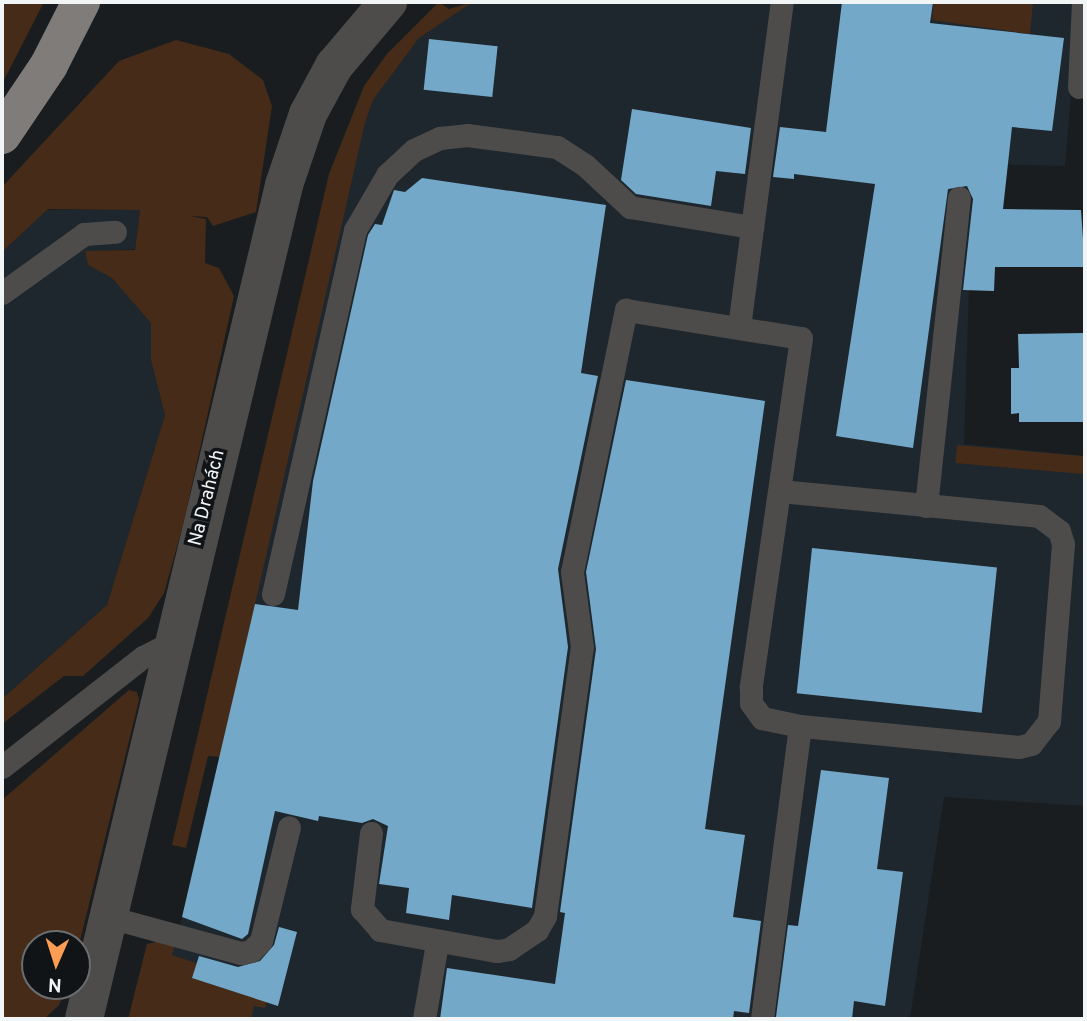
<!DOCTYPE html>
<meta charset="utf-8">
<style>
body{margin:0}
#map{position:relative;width:1087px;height:1021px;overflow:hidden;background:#191d1f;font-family:Overpass,sans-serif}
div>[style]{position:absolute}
.built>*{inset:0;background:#1e272d}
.green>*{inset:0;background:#462c18;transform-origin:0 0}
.building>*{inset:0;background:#73a8c9;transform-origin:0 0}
.lane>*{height:23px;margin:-11.5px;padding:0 11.5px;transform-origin:11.5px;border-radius:11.5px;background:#4e4c4b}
.street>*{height:38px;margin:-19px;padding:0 19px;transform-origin:19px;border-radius:19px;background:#4e4c4b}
.primary>*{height:38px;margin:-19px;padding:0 19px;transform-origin:19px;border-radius:19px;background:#807c7a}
span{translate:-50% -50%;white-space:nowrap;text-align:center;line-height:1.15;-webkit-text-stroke:7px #101416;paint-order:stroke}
.street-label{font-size:19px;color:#f2f5f6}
.frame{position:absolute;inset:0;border:4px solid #f2f5f6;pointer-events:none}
.north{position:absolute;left:21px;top:930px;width:70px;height:70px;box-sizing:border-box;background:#101416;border:2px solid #6a6e70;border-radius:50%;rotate:183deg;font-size:19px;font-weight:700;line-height:28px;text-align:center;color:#f2f5f6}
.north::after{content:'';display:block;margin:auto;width:24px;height:32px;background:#fc9d53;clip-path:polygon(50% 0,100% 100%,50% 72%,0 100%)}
</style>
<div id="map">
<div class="built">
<i style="clip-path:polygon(473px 2px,1085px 2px,1085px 94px,1071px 96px,1065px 166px,973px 164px,964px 444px,1085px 456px,1085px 806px,944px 797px,910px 1019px,154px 1019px,197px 865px,253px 600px,365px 123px,373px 100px,419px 38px)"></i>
<i style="clip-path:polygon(140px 209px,135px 249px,85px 252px,88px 265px,112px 278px,152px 323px,151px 360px,165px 415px,107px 605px,2px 699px,2px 252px,47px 210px)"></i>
</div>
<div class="green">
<i style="clip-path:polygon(2px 2px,44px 2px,2px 84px)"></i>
<i style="clip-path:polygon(439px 2px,449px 9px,473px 2px,419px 38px,373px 100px,365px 123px,220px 757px,208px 756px,186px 848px,172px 845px,329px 174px,364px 86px,387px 54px)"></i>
<i style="clip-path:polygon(934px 2px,1033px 2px,1030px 34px,932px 20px)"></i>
<i style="clip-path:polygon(176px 40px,229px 54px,263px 80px,272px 106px,256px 212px,213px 226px,207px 217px,190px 216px,206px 219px,205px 263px,219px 268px,234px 296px,183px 525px,164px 593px,148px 618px,83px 676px,64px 676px,2px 724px,2px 699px,107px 605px,165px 415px,151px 360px,151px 323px,112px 278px,88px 265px,85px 251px,135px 250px,140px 210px,48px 209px,2px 252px,2px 187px,119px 61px)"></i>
<i style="left:957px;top:445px;width:128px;height:18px;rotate:5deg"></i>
<i style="clip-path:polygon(129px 690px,137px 692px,139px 700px,77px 953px,77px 944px,35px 944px,35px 986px,68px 986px,59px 1005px,44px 1019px,2px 1019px,2px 800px)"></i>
<i style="clip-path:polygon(161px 941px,175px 944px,172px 955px,271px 988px,265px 1008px,254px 1006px,251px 1019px,128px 1019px,147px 944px)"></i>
</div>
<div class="building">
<i style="clip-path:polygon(842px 2px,933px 2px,930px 23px,1064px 38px,1052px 131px,1012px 127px,1003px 209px,1081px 210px,1085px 267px,995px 267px,994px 291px,963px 290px,973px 199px,967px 186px,948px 189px,913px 448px,836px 436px,875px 184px,794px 174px,794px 179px,773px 177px,780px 127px,826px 132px)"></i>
<i style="left:429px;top:39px;width:69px;height:51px;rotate:6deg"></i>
<i style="clip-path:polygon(632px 109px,751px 128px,745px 174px,716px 171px,711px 206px,636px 194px,621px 180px)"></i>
<i style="clip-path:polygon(422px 178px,606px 205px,581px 373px,598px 376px,558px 569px,568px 647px,532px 908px,452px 895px,449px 920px,406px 913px,409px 888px,379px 884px,388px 826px,373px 819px,362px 823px,319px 816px,318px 821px,275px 811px,248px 934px,242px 939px,182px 917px,255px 604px,298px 610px,313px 481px,368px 235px,375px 224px,382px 225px,394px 190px,405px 192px)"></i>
<i style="clip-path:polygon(1084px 333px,1085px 422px,1019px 422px,1019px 413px,1011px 414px,1011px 368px,1019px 368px,1018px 334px)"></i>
<i style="clip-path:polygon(626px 380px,765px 401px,705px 829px,745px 835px,733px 917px,761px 921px,749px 1013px,734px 1011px,733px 1019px,440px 1019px,447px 968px,555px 984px,565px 913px,560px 912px,596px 649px,586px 572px)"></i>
<i style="left:812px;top:548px;width:186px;height:146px;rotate:6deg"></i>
<i style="clip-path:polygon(821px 770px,889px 778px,877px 869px,903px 872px,885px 1006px,854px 1001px,852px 1019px,776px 1017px,788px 925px,798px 926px)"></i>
<i style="clip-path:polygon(279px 927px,297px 932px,278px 1006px,192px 978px,199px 956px,238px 967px,260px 961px,274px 945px)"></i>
</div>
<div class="lane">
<i style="left:1079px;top:87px;width:85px;rotate:-87.3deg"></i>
<i style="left:2px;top:293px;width:101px;rotate:-35.7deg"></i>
<i style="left:84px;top:234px;width:31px;rotate:-4deg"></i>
<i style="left:739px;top:327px;width:328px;rotate:-82.5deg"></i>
<i style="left:780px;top:491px;width:260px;rotate:5.5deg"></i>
<i style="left:1039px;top:516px;width:25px;rotate:37deg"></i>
<i style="left:1059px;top:531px;width:14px;rotate:73deg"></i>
<i style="left:1063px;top:544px;width:178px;rotate:94.5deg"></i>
<i style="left:1049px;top:721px;width:29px;rotate:128deg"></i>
<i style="left:1031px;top:744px;width:12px;rotate:166deg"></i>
<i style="left:1019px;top:747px;width:220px;rotate:-174.5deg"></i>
<i style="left:926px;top:506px;width:310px;rotate:-83.9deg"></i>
<i style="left:273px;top:594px;width:373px;rotate:-77.3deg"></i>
<i style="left:355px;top:230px;width:64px;rotate:-59.8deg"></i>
<i style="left:387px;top:175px;width:37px;rotate:-43deg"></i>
<i style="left:414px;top:150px;width:29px;rotate:-25deg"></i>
<i style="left:440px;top:138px;width:27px;rotate:-6deg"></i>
<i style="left:467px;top:135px;width:91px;rotate:7.6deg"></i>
<i style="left:557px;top:147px;width:33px;rotate:33deg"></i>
<i style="left:585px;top:165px;width:62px;rotate:43deg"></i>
<i style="left:630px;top:207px;width:124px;rotate:9.3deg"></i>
<i style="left:2px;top:767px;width:179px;rotate:-38deg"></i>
<i style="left:143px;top:657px;width:34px;rotate:-27deg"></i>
<i style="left:371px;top:833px;width:77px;rotate:96.8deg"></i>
<i style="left:362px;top:909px;width:28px;rotate:49deg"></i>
<i style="left:380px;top:930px;width:119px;rotate:10.2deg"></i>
<i style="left:497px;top:951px;width:12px;rotate:-9deg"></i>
<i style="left:509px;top:949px;width:34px;rotate:-34deg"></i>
<i style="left:537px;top:930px;width:16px;rotate:-60deg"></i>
<i style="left:545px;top:916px;width:272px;rotate:-82.2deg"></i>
<i style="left:582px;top:647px;width:76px;rotate:-97.6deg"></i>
<i style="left:572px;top:572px;width:268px;rotate:-78.4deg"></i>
<i style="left:626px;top:310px;width:177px;rotate:9.1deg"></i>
<i style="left:801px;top:338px;width:353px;rotate:98.2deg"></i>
<i style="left:751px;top:687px;width:16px;rotate:90deg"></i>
<i style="left:751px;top:703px;width:19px;rotate:54deg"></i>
<i style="left:762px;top:718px;width:39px;rotate:12deg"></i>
<i style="left:800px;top:726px;width:295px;rotate:97.4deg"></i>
<i style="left:109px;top:917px;width:137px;rotate:15.3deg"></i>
<i style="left:241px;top:953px;width:10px;rotate:-11deg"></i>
<i style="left:251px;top:951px;width:14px;rotate:-45deg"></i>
<i style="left:261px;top:941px;width:117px;rotate:-76.2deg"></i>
<i style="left:424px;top:1019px;width:77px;rotate:-80.3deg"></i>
</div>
<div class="street">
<i style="left:84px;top:1019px;width:858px;rotate:-76.51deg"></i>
<i style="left:284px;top:185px;width:75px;rotate:-71.3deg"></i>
<i style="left:308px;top:114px;width:55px;rotate:-61.6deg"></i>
<i style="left:334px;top:66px;width:84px;rotate:-49.8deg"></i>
</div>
<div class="primary">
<i style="left:2px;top:135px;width:84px;rotate:-56.1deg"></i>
<i style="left:49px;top:65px;width:71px;rotate:-63.1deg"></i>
</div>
<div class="street-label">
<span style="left:208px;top:498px;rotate:-76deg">Na Drahách</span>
</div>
<div class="frame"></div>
<div class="north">N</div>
</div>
